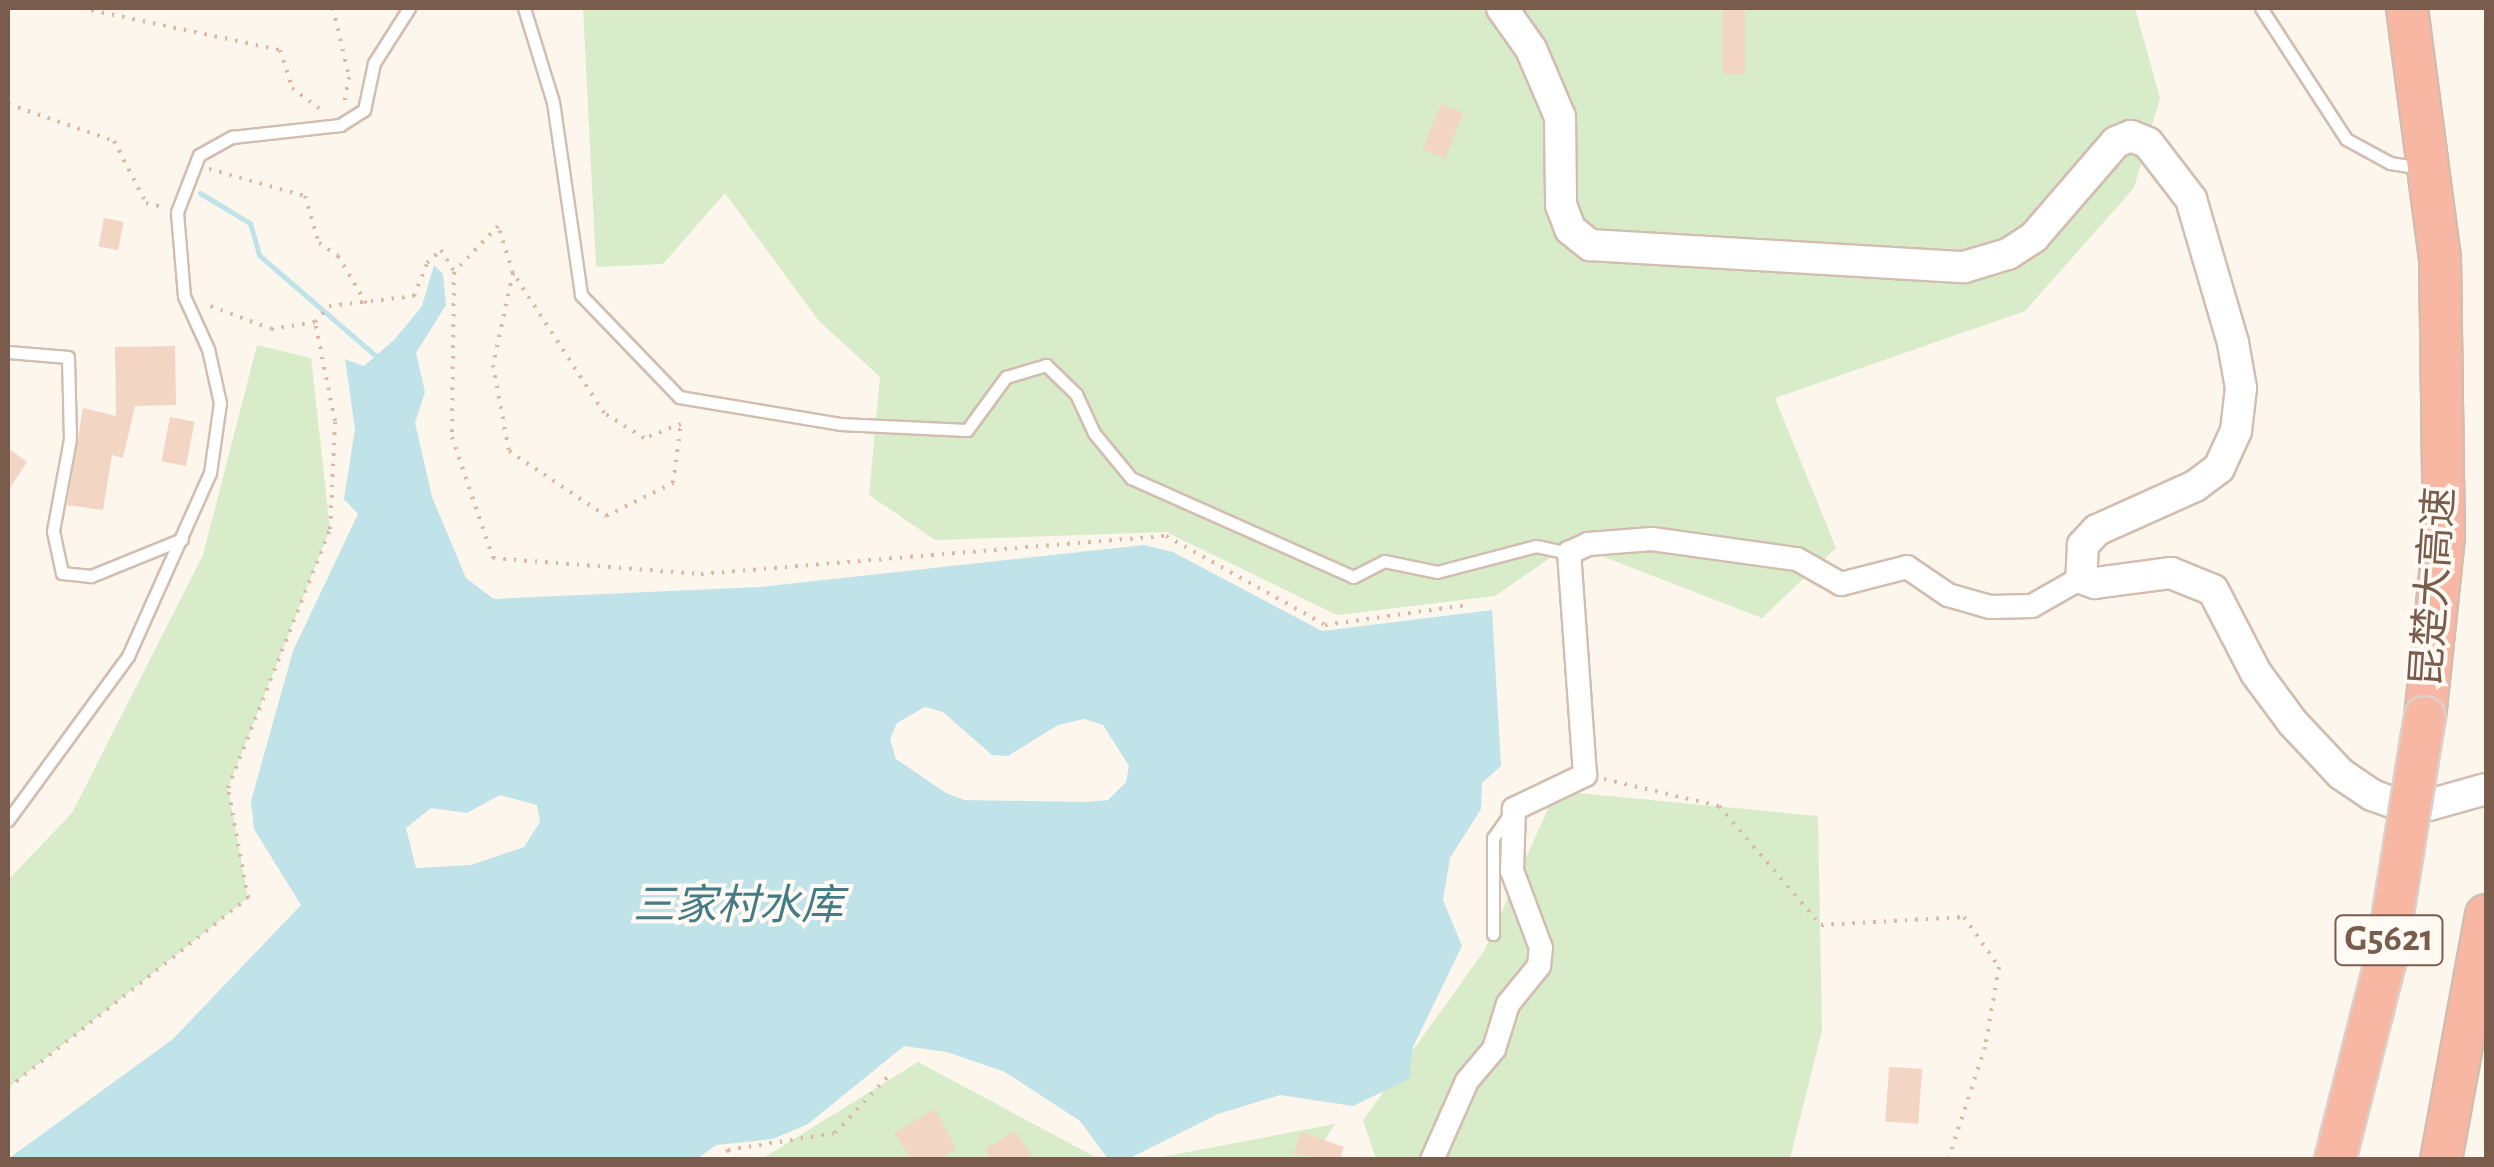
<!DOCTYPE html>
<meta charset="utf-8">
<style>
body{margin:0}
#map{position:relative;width:2494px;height:1167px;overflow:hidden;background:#fdf6ec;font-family:"Alegreya Sans","Noto Sans SC",sans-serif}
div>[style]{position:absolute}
.green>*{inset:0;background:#d8ecc9}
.water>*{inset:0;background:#bfe3e8}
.stream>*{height:5px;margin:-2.5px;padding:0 2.5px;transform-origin:2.5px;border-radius:2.5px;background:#bfe3e8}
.building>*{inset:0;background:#f3d5c3;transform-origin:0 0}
.path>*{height:4px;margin-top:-2px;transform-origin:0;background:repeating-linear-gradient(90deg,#d9b8a5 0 2.5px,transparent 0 10.5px)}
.roads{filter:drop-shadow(2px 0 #d1beb0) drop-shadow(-2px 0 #d1beb0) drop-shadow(0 2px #d1beb0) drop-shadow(0 -2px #d1beb0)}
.lane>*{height:11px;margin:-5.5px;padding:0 5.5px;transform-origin:5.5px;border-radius:5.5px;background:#fff}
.street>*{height:22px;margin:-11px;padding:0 11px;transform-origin:11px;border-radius:11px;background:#fff}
.secondary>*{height:30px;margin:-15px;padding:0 15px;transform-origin:15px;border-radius:15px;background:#fff}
.highway>*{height:40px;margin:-20px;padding:0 20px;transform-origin:20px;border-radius:20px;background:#f7b7a3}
.bridges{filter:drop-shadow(2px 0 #dad1cd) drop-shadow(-2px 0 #dad1cd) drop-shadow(0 2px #dad1cd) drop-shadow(0 -2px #dad1cd)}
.highway-bridge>*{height:40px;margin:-20px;padding:0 20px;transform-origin:20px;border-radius:20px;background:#f7b7a3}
span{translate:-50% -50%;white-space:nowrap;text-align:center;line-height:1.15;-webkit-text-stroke:8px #fffaf3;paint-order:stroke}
.shield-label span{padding:2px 8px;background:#fffaf3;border:2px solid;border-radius:8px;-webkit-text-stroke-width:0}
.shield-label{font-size:38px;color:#7a5c4d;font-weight:700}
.street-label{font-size:40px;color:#7a5c4d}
.water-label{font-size:42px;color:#437c86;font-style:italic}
.frame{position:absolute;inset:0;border:10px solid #7a5c4d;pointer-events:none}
</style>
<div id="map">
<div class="green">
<i style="clip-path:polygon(583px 8px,2135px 8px,2160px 98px,2134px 188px,2025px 311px,1775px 398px,1836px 548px,1762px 618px,1570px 544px,1495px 596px,1337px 615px,1166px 532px,935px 540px,869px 495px,880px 377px,818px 320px,725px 193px,663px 264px,596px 267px)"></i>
<i style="clip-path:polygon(257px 345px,311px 358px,330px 529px,228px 788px,248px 898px,8px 1088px,8px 880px,72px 813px,203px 555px)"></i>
<i style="clip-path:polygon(1556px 791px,1818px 816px,1822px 1031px,1790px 1159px,1376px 1159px,1363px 1120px,1484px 951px)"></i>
<i style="clip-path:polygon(918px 1062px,1099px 1159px,760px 1160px)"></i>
<i style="clip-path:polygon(1335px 1124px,1313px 1159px,1151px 1159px)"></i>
</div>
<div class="water">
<i style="clip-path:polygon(evenodd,434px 265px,443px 274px,446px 305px,416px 353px,425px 392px,415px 423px,432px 497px,466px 578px,494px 599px,760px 587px,1144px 545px,1173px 552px,1322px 631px,1492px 610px,1501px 766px,1482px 783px,1481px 809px,1450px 858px,1443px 900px,1462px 946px,1413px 1047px,1409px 1079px,1353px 1106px,1280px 1095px,1218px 1114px,1128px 1159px,1108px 1159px,1080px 1121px,1005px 1072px,947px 1052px,904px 1046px,808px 1124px,773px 1139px,716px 1145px,697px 1159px,8px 1159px,173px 1039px,301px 905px,254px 829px,251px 801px,293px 651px,358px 514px,344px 499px,355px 429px,345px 359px,364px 366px,395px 339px,422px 306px,434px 265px,925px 707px,943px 712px,992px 755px,1008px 756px,1058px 725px,1084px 719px,1103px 725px,1129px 766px,1126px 782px,1108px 800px,1087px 802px,964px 800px,946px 793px,896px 759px,890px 739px,897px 723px,925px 707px,434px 265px,500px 795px,537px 805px,540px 822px,524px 847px,471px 865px,416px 868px,406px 828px,431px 808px,467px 813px,500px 795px)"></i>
</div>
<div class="stream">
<i style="left:200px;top:193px;width:58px;rotate:31deg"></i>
<i style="left:250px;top:223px;width:33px;rotate:74deg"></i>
<i style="left:259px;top:255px;width:155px;rotate:40.8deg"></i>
</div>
<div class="building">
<i style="left:1723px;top:8px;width:22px;height:66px"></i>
<i style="left:1441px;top:104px;width:24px;height:49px;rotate:22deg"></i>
<i style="left:104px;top:218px;width:20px;height:29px;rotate:11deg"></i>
<i style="clip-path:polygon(175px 346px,176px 405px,135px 406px,123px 458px,112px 455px,103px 510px,67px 505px,83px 408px,116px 416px,115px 347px)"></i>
<i style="left:170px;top:417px;width:25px;height:45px;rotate:11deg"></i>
<i style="clip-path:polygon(8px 448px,27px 462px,8px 491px)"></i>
<i style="left:1922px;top:1069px;width:55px;height:33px;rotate:94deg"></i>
<i style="clip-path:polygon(935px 1109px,956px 1149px,938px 1160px,912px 1160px,894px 1133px)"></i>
<i style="clip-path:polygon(1015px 1131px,1034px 1160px,992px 1160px,985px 1149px)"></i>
<i style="clip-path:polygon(1301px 1132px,1344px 1147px,1340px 1160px,1294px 1154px)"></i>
</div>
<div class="path">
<i style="left:81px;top:8px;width:203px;rotate:11.9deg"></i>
<i style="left:280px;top:50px;width:40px;rotate:72deg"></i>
<i style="left:292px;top:88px;width:36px;rotate:37deg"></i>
<i style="left:333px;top:8px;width:71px;rotate:76.9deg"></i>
<i style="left:349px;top:77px;width:27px;rotate:100deg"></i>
<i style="left:8px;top:104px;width:112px;rotate:19.2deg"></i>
<i style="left:114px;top:141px;width:70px;rotate:62.7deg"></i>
<i style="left:146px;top:203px;width:17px;rotate:13deg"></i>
<i style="left:209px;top:169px;width:100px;rotate:15.7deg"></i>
<i style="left:305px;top:196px;width:49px;rotate:73.4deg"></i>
<i style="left:319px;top:243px;width:23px;rotate:34deg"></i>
<i style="left:338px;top:256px;width:55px;rotate:59.2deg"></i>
<i style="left:513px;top:273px;width:94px;rotate:102.3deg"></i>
<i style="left:493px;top:365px;width:87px;rotate:79.5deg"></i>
<i style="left:509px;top:451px;width:117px;rotate:33.8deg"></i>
<i style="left:606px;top:516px;width:75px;rotate:-26.2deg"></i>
<i style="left:673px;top:483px;width:60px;rotate:-82.3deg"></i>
<i style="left:681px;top:424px;width:40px;rotate:159deg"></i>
<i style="left:644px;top:438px;width:47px;rotate:-148deg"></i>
<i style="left:604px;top:413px;width:167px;rotate:-123deg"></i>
<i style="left:513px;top:273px;width:49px;rotate:-107.7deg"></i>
<i style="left:498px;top:226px;width:64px;rotate:133.7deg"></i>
<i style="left:454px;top:272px;width:165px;rotate:90.7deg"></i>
<i style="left:452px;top:437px;width:128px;rotate:71.3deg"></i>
<i style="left:493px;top:558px;width:209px;rotate:4.4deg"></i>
<i style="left:701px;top:574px;width:467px;rotate:-4.7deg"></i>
<i style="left:1166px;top:536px;width:182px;rotate:29.2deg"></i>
<i style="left:1325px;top:625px;width:143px;rotate:-8deg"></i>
<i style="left:315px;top:322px;width:21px;rotate:-49deg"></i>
<i style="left:329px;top:306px;width:86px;rotate:-6.7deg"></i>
<i style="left:414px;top:296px;width:35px;rotate:-68deg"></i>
<i style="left:427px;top:263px;width:19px;rotate:-43deg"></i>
<i style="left:441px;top:250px;width:25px;rotate:58deg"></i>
<i style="left:1604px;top:779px;width:118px;rotate:13.2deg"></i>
<i style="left:1719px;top:806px;width:157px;rotate:49.4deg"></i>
<i style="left:1821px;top:925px;width:143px;rotate:-3.2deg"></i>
<i style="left:1964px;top:917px;width:61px;rotate:55deg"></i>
<i style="left:1999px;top:967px;width:81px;rotate:99.9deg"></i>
<i style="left:1985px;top:1047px;width:119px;rotate:108.1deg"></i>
<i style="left:8px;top:1088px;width:306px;rotate:-38.4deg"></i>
<i style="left:248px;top:898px;width:112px;rotate:-100.3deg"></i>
<i style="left:228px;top:788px;width:278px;rotate:-68.5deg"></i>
<i style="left:330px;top:529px;width:108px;rotate:-87.3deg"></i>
<i style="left:335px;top:421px;width:101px;rotate:-101.4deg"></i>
<i style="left:315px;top:322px;width:44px;rotate:170.8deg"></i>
<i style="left:272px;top:329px;width:72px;rotate:-159.5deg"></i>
<i style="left:720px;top:1160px;width:13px;rotate:-51deg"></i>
<i style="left:728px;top:1150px;width:108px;rotate:-9deg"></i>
<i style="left:835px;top:1133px;width:83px;rotate:-46.9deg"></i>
</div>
<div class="roads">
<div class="lane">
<i style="left:524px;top:8px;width:98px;rotate:72.9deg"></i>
<i style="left:553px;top:102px;width:195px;rotate:81.7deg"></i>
<i style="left:581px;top:295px;width:141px;rotate:46.1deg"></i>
<i style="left:679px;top:397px;width:163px;rotate:9.5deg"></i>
<i style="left:840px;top:424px;width:127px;rotate:2.7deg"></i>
<i style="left:967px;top:430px;width:66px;rotate:-53.7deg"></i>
<i style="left:1006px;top:377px;width:42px;rotate:-16.7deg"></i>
<i style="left:1046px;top:365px;width:42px;rotate:44deg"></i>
<i style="left:1076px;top:394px;width:43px;rotate:65.2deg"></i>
<i style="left:1094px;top:433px;width:58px;rotate:50.6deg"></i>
<i style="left:1131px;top:478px;width:243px;rotate:24deg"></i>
<i style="left:1353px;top:577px;width:35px;rotate:-27deg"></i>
<i style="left:1384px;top:561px;width:54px;rotate:11.7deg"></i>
<i style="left:1437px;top:572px;width:102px;rotate:-14.7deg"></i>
<i style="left:1536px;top:546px;width:34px;rotate:12deg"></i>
<i style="left:2261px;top:8px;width:156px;rotate:57deg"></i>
<i style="left:2346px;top:139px;width:50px;rotate:28.6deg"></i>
<i style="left:2390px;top:163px;width:31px;rotate:9deg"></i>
<i style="left:8px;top:352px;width:60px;rotate:4.8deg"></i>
<i style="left:68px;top:357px;width:82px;rotate:88.6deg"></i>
<i style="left:70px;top:439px;width:94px;rotate:100.5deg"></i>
<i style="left:53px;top:531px;width:43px;rotate:77.9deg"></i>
<i style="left:62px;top:573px;width:29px;rotate:6deg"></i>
<i style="left:91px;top:576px;width:98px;rotate:-22.1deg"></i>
<i style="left:8px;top:820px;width:203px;rotate:-53.8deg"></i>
<i style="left:128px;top:656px;width:201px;rotate:-65.9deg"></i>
<i style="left:210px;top:473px;width:71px;rotate:-81.9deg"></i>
<i style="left:220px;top:403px;width:55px;rotate:-102.5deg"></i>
<i style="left:208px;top:349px;width:58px;rotate:-114.4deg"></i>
<i style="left:184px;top:296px;width:84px;rotate:-94.8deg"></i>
<i style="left:177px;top:212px;width:61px;rotate:-68.9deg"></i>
<i style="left:199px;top:155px;width:38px;rotate:-29deg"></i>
<i style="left:232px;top:137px;width:109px;rotate:-6.3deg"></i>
<i style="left:340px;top:125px;width:28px;rotate:-32deg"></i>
<i style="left:364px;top:110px;width:48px;rotate:-78deg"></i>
<i style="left:374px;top:63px;width:65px;rotate:-57.5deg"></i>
<i style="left:1493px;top:934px;width:96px;rotate:-90deg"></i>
<i style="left:1493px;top:838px;width:32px;rotate:-55deg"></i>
</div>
<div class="street">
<i style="left:1432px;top:1160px;width:86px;rotate:-66.1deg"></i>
<i style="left:1467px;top:1081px;width:42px;rotate:-49.8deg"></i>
<i style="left:1494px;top:1049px;width:47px;rotate:-72.7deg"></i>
<i style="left:1508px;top:1004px;width:49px;rotate:-50.8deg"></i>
<i style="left:1539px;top:966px;width:18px;rotate:-84deg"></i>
<i style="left:1541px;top:948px;width:82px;rotate:-110.6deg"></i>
<i style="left:1512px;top:871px;width:62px;rotate:-88.2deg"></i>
<i style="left:1514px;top:809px;width:79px;rotate:-25.6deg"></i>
<i style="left:1585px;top:775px;width:223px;rotate:-94.1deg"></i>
<i style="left:1569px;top:553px;width:21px;rotate:-25deg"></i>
<i style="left:1588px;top:544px;width:64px;rotate:-4.5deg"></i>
<i style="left:1652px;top:539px;width:146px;rotate:7.9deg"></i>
<i style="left:1797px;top:559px;width:51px;rotate:29.6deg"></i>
<i style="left:1841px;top:584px;width:68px;rotate:-14.4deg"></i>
<i style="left:1907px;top:567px;width:50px;rotate:34.3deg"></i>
<i style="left:1948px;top:595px;width:44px;rotate:15.9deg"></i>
<i style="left:1990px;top:607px;width:42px;rotate:-1.4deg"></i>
<i style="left:2032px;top:606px;width:56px;rotate:-29.7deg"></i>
</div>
<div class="secondary">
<i style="left:1502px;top:8px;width:50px;rotate:54.7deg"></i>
<i style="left:1531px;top:49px;width:74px;rotate:66.9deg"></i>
<i style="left:1560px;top:117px;width:88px;rotate:89.3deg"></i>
<i style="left:1561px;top:205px;width:26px;rotate:69deg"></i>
<i style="left:1570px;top:229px;width:26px;rotate:39deg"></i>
<i style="left:1590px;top:245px;width:375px;rotate:3.4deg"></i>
<i style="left:1964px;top:267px;width:46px;rotate:-16.5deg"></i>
<i style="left:2008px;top:254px;width:31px;rotate:-33deg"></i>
<i style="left:2034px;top:237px;width:125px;rotate:-49.2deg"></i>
<i style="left:2116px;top:142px;width:16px;rotate:-22deg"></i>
<i style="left:2131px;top:136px;width:18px;rotate:22deg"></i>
<i style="left:2148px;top:143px;width:71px;rotate:52.5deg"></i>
<i style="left:2191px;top:199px;width:150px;rotate:73.7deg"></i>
<i style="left:2233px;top:343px;width:46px;rotate:79.9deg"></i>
<i style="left:2241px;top:388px;width:43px;rotate:96.6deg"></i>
<i style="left:2236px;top:431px;width:41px;rotate:114.7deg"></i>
<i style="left:2219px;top:468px;width:30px;rotate:143deg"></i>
<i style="left:2195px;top:486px;width:107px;rotate:155.8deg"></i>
<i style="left:2097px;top:530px;width:21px;rotate:133deg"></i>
<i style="left:2083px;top:545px;width:33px;rotate:93deg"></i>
<i style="left:2081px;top:578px;width:15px;rotate:20deg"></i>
<i style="left:2095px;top:583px;width:77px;rotate:-7.5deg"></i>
<i style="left:2171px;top:573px;width:45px;rotate:22deg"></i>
<i style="left:2213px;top:590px;width:93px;rotate:62.6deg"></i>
<i style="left:2256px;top:673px;width:62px;rotate:53.5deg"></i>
<i style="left:2293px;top:723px;width:70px;rotate:46.7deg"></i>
<i style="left:2341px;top:774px;width:37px;rotate:34deg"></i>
<i style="left:2372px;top:795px;width:30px;rotate:20deg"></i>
<i style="left:2400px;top:805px;width:29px"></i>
<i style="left:2429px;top:805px;width:59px;rotate:-15.7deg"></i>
</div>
<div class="highway">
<i style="left:2407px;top:8px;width:251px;rotate:82.5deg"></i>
<i style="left:2440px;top:257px;width:280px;rotate:89.2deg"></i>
<i style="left:2444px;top:537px;width:181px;rotate:96deg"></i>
<i style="left:2441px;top:1160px;width:249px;rotate:-79.6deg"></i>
</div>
</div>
<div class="bridges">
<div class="highway-bridge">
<i style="left:2335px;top:1160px;width:203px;rotate:-75.8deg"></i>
<i style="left:2385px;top:963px;width:249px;rotate:-80.8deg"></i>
</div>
</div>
<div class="shield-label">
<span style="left:2389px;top:940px">G5621</span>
</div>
<div class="street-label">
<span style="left:2434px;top:587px;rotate:-86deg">昆楚大高速</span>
</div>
<div class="water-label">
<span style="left:738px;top:906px">三家村水库</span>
</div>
<div class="frame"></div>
</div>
